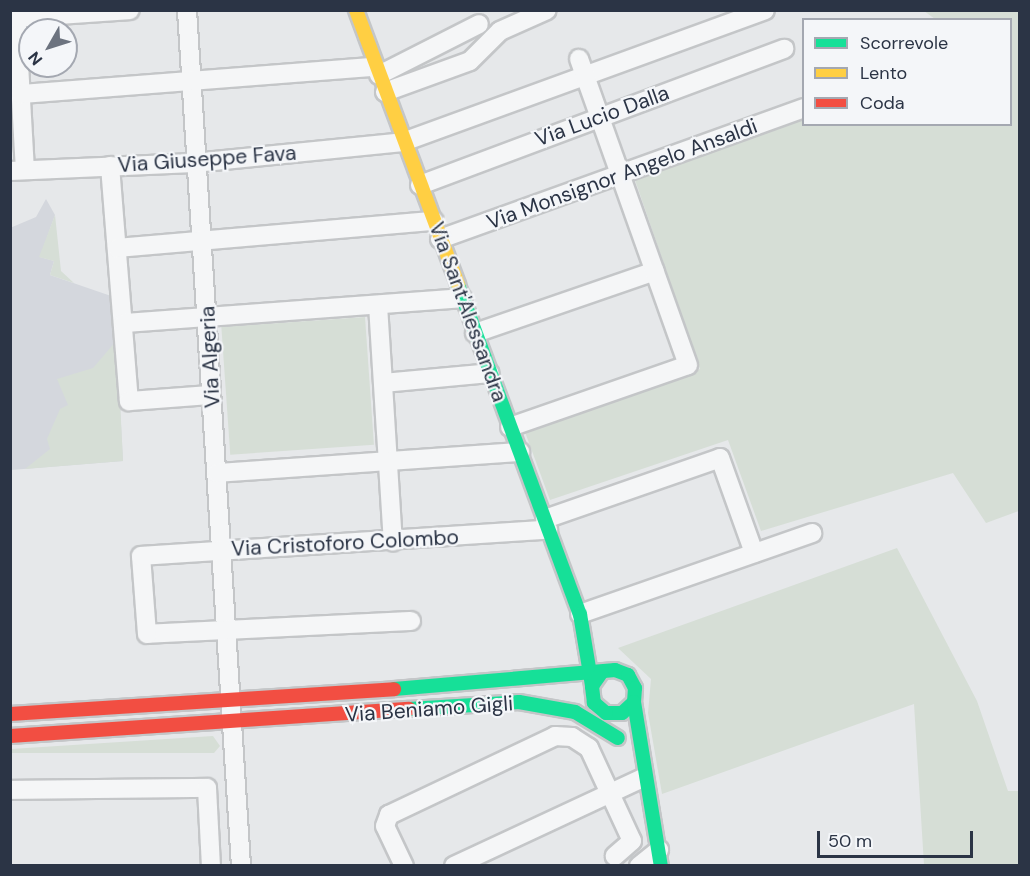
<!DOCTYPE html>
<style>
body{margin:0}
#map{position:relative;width:1030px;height:876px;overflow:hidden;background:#e6e8ea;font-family:"DM Sans",sans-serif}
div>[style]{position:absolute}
.built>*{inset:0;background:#d4d7dd}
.green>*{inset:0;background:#d6ded6;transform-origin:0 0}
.roads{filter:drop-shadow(2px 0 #c4c6c8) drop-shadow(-2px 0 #c4c6c8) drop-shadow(0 2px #c4c6c8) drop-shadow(0 -2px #c4c6c8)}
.street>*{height:18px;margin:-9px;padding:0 9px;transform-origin:9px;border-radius:9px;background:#f5f6f7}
.fast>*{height:14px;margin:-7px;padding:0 7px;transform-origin:7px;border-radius:7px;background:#16e098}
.slow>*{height:14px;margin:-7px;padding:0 7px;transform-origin:7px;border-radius:7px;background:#ffcf43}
.jam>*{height:14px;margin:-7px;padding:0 7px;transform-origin:7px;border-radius:7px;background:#f24e42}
span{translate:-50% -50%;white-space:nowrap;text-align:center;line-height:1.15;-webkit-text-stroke:4.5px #f4f6f9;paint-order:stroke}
.street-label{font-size:21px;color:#2b3445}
.frame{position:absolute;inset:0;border:12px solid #2b3445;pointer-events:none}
.legend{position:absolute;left:802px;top:18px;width:210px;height:108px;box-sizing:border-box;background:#f4f6f9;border:2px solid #a4a8b1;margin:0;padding:8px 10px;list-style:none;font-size:18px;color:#2b3445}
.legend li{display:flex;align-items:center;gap:12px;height:30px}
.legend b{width:30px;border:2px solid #a4a8b1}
.north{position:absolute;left:18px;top:18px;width:60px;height:60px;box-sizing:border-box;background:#f4f6f9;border:2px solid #a4a8b1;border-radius:50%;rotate:231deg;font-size:16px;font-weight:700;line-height:24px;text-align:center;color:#2b3445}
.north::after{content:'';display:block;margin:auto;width:21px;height:27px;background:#6c737f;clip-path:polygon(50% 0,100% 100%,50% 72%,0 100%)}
.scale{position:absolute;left:817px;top:831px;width:156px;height:27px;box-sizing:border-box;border:3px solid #2b3445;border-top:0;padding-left:8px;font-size:18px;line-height:21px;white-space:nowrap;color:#2b3445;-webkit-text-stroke:4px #f4f6f9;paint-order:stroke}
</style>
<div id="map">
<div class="built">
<i style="clip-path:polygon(46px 199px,55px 215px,40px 257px,54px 261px,50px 275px,114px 297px,123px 461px,11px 470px,10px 228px,36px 217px)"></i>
</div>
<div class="green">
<i style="clip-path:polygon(924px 11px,1019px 11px,1019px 511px,986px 523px,953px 473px,761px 531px,728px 440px,550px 500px,525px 432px,700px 369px,635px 180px,803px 118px,804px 124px,1010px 124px,1010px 20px,935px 19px)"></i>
<i style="clip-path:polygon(55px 215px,61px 271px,74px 283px,50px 275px,54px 261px,39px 257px)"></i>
<i style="left:365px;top:317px;width:128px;height:144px;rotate:86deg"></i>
<i style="clip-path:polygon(117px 340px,123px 461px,25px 469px,50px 449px,47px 439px,60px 409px,68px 405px,57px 379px,93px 368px)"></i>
<i style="clip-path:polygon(897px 548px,977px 701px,1008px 791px,1019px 791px,1019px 865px,924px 865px,914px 704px,662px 794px,648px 713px,651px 679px,618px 648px)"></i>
<i style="clip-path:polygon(213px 736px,220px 746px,214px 753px,11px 753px,11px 749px)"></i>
</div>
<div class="roads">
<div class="street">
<i style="left:16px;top:10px;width:160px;rotate:86.8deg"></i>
<i style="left:187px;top:10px;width:858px;rotate:86.39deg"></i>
<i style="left:16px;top:18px;width:114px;rotate:-4deg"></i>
<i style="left:379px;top:75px;width:112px;rotate:-27deg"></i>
<i style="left:385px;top:92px;width:90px;rotate:-20deg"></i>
<i style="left:470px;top:61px;width:42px;rotate:-45deg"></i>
<i style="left:500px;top:31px;width:51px;rotate:-24.1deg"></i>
<i style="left:21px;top:94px;width:355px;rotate:-4.4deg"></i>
<i style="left:110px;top:166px;width:236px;rotate:85.4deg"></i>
<i style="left:129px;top:401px;width:82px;rotate:-4.2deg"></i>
<i style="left:10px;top:171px;width:184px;rotate:-2.5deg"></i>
<i style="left:194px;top:163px;width:210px;rotate:-5.7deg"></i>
<i style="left:403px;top:142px;width:385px;rotate:-20deg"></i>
<i style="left:420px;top:185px;width:389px;rotate:-20.5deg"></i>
<i style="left:440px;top:239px;width:387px;rotate:-19.8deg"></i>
<i style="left:117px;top:248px;width:318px;rotate:-4.9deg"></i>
<i style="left:378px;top:305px;width:237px;rotate:86.4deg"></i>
<i style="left:124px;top:323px;width:339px;rotate:-4.2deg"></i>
<i style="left:475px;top:333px;width:190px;rotate:-19deg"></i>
<i style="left:383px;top:383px;width:107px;rotate:-5.3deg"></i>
<i style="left:510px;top:427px;width:188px;rotate:-19.2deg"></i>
<i style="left:688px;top:365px;width:325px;rotate:-109.6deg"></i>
<i style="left:217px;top:473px;width:304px;rotate:-4deg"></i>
<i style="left:545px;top:519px;width:185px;rotate:-19.2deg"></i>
<i style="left:720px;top:458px;width:101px;rotate:70.3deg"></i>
<i style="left:580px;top:614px;width:246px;rotate:-19.2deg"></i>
<i style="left:411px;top:621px;width:264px;rotate:177.2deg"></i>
<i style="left:147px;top:634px;width:78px;rotate:-94.4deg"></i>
<i style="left:141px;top:556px;width:408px;rotate:-3.7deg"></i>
<i style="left:10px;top:790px;width:197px;rotate:-0.6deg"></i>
<i style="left:207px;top:788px;width:78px;rotate:87.1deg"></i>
<i style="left:404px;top:866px;width:44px;rotate:-115.4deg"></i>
<i style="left:385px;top:826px;width:12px;rotate:-70deg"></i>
<i style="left:389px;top:815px;width:184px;rotate:-25.4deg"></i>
<i style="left:555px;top:736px;width:17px;rotate:3deg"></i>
<i style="left:572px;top:737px;width:20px;rotate:33deg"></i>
<i style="left:589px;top:748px;width:102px;rotate:65.2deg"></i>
<i style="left:632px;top:841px;width:23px;rotate:139deg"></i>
<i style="left:454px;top:866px;width:208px;rotate:-25deg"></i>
<i style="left:639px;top:866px;width:26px;rotate:-39deg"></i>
</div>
<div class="fast">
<i style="left:458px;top:285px;width:351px;rotate:69.7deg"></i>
<i style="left:580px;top:614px;width:73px;rotate:80.5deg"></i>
<i style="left:394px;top:689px;width:222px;rotate:-4.9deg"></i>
<i style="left:615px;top:670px;width:14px;rotate:21deg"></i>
<i style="left:628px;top:675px;width:15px;rotate:62deg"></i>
<i style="left:635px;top:688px;width:14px;rotate:94deg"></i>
<i style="left:634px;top:702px;width:16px;rotate:137deg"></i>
<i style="left:622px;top:713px;width:16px;rotate:180deg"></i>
<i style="left:606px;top:713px;width:16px;rotate:-140deg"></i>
<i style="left:594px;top:703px;width:17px;rotate:-97deg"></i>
<i style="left:592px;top:686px;width:16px;rotate:-55deg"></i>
<i style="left:634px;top:702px;width:166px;rotate:80.7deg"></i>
<i style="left:409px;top:709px;width:110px;rotate:-3.6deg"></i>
<i style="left:519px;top:702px;width:57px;rotate:10.1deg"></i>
<i style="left:575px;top:712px;width:50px;rotate:31.2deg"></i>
</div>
<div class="slow">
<i style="left:356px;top:10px;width:293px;rotate:69.6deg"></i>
</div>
<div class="jam">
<i style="left:10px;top:714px;width:385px;rotate:-3.7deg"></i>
<i style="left:10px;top:736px;width:400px;rotate:-3.9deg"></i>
</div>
</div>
<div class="street-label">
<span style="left:602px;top:116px;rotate:-20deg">Via Lucio Dalla</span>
<span style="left:207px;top:159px;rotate:-4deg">Via Giuseppe Fava</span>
<span style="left:622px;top:174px;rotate:-20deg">Via Monsignor Angelo Ansaldi</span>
<span style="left:468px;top:312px;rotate:70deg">Via Sant'Alessandra</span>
<span style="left:210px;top:357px;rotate:-93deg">Via Algeria</span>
<span style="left:345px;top:543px;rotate:-3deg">Via Cristoforo Colombo</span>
<span style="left:429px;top:709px;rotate:-4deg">Via Beniamo Gigli</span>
</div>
<div class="frame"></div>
<ul class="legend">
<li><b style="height:8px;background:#16e098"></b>Scorrevole</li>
<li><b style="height:8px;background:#ffcf43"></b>Lento</li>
<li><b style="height:8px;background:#f24e42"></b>Coda</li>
</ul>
<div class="north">N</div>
<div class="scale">50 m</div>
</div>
